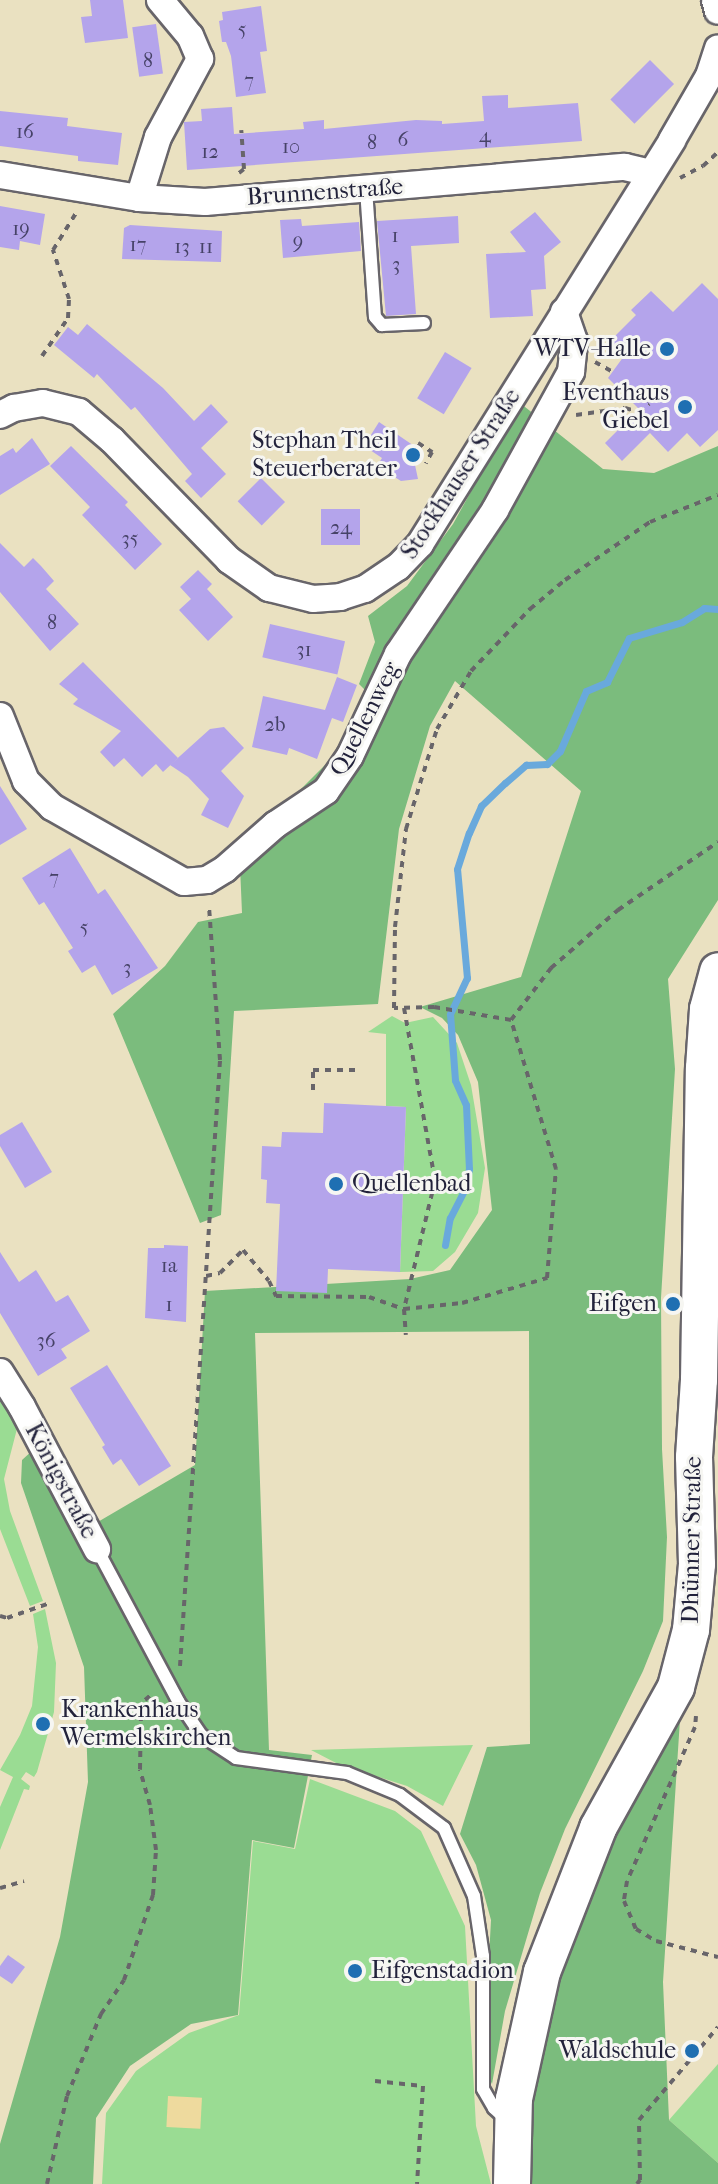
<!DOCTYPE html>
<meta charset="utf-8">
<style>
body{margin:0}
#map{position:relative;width:718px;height:2184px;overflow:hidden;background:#eae1c1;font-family:"IM FELL French Canon",serif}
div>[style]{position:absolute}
.green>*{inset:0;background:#9adc93}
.forest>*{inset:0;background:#7bbc7d}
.sand>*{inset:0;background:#eeda9e;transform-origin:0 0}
.stream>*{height:7px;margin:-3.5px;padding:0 3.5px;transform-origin:3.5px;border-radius:3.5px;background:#69a9dc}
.building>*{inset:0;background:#b4a4eb;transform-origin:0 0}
.path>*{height:4px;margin-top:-2px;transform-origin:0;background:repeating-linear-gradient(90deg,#68656a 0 6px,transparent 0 12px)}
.roads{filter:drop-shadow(2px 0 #68656a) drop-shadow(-2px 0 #68656a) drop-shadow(0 2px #68656a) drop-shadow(0 -2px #68656a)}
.lane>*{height:12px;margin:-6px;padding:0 6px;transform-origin:6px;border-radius:6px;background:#fff}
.street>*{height:26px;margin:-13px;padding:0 13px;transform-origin:13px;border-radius:13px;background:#fff}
.secondary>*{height:36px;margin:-18px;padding:0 18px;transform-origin:18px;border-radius:18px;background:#fff}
.dots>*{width:22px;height:22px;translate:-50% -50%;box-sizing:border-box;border:4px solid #f6f6f2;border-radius:50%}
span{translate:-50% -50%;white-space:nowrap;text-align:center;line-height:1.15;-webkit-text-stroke:6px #f6f6f2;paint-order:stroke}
.number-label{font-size:20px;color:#464267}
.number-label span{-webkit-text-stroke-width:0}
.street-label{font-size:24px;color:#22223b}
.poi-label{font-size:24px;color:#22223b}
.right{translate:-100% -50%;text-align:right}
.left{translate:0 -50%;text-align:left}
</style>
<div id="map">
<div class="green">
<i style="clip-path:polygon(392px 1016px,405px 1023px,433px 1017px,457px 1043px,471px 1085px,485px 1168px,478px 1213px,455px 1252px,433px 1271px,400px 1272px,406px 1107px,386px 1106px,386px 1034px,368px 1032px)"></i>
<i style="clip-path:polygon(0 1399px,18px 1425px,4px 1479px,10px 1511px,43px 1601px,30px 1606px,0 1529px)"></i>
<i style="clip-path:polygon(45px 1609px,56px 1663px,54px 1712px,37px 1772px,34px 1777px,26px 1772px,21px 1779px,30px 1786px,29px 1790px,24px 1789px,0 1850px,0 1807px,13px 1777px,0 1770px,20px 1735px,32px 1706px,38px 1647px,33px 1614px)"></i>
<i style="clip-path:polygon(473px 1745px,443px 1806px,407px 1786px,338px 1764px,311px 1750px)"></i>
<i style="clip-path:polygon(310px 1779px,395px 1811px,421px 1831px,465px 1926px,476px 2126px,491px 2184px,102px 2184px,106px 2113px,136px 2071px,189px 2033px,239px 2015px,253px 1841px,295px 1849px)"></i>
<i style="clip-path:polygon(718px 2064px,718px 2163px,669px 2120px)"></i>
</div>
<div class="forest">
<i style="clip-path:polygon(520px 403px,603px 469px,654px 473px,718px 446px,718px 900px,668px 979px,675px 1069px,661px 1298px,662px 1449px,667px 1537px,663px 1621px,643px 1671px,565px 1829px,540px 1893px,505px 2011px,492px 2084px,487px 2073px,486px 2014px,491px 1920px,476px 1865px,460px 1834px,487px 1747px,530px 1744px,529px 1331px,255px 1333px,269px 1750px,312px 1755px,294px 1848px,252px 1840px,238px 2015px,191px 2024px,130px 2066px,96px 2118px,93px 2184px,0 2184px,0 2144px,60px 1937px,88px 1782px,84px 1667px,21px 1483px,22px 1460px,33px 1450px,79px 1533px,195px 1465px,205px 1291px,410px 1279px,450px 1270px,492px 1210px,478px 1082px,458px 1035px,442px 1018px,420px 1007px,521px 977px,581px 791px,455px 681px,430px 726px,399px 829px,378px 1004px,234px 1011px,221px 1215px,200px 1223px,113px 1014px,165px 966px,198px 922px,242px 913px,240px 866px,290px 800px,328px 762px,375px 738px,381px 706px,359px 684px,375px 642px,368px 616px,407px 586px,453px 524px)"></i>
<i style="clip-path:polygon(681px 1704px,663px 1982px,669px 2120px,718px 2163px,718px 2184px,529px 2184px,529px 2103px,561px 1958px,602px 1851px)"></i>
</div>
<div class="sand">
<i style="left:168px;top:2096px;width:34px;height:31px;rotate:3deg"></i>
</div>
<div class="stream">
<i style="left:445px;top:1245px;width:27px;rotate:-80deg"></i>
<i style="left:450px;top:1218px;width:35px;rotate:-63deg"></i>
<i style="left:466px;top:1187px;width:18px;rotate:-81deg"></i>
<i style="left:469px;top:1169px;width:64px;rotate:-92.7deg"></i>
<i style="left:466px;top:1105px;width:27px;rotate:-114deg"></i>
<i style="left:455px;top:1080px;width:66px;rotate:-94.3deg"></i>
<i style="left:450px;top:1014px;width:40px;rotate:-65deg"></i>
<i style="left:467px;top:978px;width:109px;rotate:-95.2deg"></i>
<i style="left:457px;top:869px;width:38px;rotate:-72deg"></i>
<i style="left:469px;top:833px;width:30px;rotate:-66deg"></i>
<i style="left:481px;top:806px;width:33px;rotate:-44deg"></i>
<i style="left:505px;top:783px;width:28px;rotate:-41deg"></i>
<i style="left:526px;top:765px;width:21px;rotate:-3deg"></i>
<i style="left:547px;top:764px;width:18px;rotate:-45deg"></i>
<i style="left:560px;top:751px;width:65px;rotate:-66.6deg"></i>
<i style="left:586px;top:691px;width:23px;rotate:-23deg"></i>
<i style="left:607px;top:682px;width:49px;rotate:-63.4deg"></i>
<i style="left:629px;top:638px;width:55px;rotate:-16.8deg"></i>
<i style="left:682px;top:622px;width:26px;rotate:-32deg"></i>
<i style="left:704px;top:608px;width:14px;rotate:4deg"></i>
</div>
<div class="building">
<i style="clip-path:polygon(90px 0,123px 0,128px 38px,85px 43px,81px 17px,92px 16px)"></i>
<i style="clip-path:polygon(261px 6px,267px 51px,260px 52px,266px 93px,236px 97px,231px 56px,226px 42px,222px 42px,219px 21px,223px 20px,222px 12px)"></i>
<i style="left:156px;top:24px;width:50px;height:24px;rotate:82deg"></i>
<i style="left:650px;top:60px;width:34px;height:56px;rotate:45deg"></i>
<i style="clip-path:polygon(508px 95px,508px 108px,578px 103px,582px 141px,187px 170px,184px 122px,202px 121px,201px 109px,232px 107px,234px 134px,304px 129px,303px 122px,324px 120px,324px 129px,416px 120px,442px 121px,442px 124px,484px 121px,482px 96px)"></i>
<i style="clip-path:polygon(0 111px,68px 118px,67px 126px,122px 133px,118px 165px,78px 161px,78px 156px,0 146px)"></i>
<i style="clip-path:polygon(0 206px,45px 214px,40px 245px,20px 241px,19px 250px,0 247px)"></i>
<i style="clip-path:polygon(535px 212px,561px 242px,544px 256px,546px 289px,531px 290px,533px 316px,490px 318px,486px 254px,526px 252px,510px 232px)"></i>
<i style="clip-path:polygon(458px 216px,459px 243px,411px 246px,416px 314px,386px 316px,377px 221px)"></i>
<i style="clip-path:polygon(301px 219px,302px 226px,359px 222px,361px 251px,283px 258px,280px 220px)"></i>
<i style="clip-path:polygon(130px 225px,222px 231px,221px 262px,122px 259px,124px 228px)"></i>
<i style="clip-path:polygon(702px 283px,718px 299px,718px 430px,700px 447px,687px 433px,668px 452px,650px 433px,622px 461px,605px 443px,639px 409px,608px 378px,624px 356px,609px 342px,636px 315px,631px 310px,651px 291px,673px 312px)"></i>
<i style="clip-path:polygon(87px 324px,163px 388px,194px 421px,211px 404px,228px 422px,201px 448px,226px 474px,201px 498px,185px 481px,192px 474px,135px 407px,131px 410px,97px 374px,94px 378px,54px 345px,68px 327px,78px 335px)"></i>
<i style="left:445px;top:352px;width:31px;height:54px;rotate:31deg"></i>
<i style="clip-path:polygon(379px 422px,423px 452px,415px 465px,418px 479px,401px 481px,377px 466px,382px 458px,364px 446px)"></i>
<i style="clip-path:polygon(32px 438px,50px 464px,0 495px,0 456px,13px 448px,16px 453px)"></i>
<i style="clip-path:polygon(71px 446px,128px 502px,125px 505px,162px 544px,135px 570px,82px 515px,90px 507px,50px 466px)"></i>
<i style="left:261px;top:478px;width:34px;height:33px;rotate:45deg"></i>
<i style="left:321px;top:509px;width:39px;height:36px"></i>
<i style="clip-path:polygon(0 543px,24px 567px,33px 558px,41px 566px,54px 581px,46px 589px,79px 624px,50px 651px,0 592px)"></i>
<i style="clip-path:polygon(198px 570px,212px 584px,207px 589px,233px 617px,208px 641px,179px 610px,191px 599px,180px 587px)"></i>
<i style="left:270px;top:624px;width:77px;height:34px;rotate:13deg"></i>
<i style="clip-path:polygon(83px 662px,178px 758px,163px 772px,156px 764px,142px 777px,124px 758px,114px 767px,100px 752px,121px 731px,73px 704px,78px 699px,59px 684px)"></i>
<i style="clip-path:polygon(337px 677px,357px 685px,343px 722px,332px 718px,317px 759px,289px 748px,287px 755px,252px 747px,263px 696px,325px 710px)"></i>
<i style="clip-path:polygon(224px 727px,244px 748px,221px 771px,244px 796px,228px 828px,201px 815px,209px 799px,188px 777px,170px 765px,210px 729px)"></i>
<i style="clip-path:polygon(0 786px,27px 829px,0 845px)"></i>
<i style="clip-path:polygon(70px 848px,98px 894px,105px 889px,158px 968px,112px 995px,95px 965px,82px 973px,68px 951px,73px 948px,44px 902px,39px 905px,22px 878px)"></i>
<i style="clip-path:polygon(324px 1103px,406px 1107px,400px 1272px,328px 1269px,327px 1293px,276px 1291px,280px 1204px,266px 1203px,267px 1180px,261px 1179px,262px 1146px,281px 1147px,282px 1132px,323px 1133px)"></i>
<i style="clip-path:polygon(22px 1122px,52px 1172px,25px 1188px,0 1146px,0 1135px)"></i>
<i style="clip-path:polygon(164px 1245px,188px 1246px,186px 1322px,145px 1318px,148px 1248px,164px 1248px)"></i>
<i style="clip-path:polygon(0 1252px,19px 1282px,36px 1270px,56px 1302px,68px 1295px,90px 1331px,61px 1349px,67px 1358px,38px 1376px,0 1313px)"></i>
<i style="clip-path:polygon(107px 1365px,171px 1466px,139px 1486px,121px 1459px,113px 1465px,102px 1447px,105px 1445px,70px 1388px)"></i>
<i style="clip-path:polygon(8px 1955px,25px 1967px,12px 1984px,0 1976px,0 1966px)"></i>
</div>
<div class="path">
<i style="left:239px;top:173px;width:6px;rotate:-39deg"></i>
<i style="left:244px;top:169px;width:39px;rotate:-94deg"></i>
<i style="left:680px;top:178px;width:26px;rotate:-28deg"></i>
<i style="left:703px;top:166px;width:21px;rotate:-43deg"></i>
<i style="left:42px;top:356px;width:46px;rotate:-55.6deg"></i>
<i style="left:68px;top:318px;width:19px;rotate:-87deg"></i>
<i style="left:69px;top:299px;width:52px;rotate:-108.1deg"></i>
<i style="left:53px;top:250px;width:44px;rotate:-58.1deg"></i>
<i style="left:595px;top:362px;width:21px;rotate:29deg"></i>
<i style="left:576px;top:415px;width:49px;rotate:-8.1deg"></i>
<i style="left:625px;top:408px;width:15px;rotate:16deg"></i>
<i style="left:639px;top:412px;width:13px;rotate:-39deg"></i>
<i style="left:418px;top:443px;width:17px;rotate:33deg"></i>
<i style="left:432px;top:452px;width:13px;rotate:119deg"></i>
<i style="left:404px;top:1008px;width:176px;rotate:79.8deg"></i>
<i style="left:435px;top:1181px;width:132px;rotate:103.6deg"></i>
<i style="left:404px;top:1309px;width:58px;rotate:-5.9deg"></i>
<i style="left:462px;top:1303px;width:89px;rotate:-16.4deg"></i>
<i style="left:547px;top:1278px;width:109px;rotate:-85.3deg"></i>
<i style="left:556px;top:1169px;width:156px;rotate:-106.8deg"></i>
<i style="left:511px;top:1020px;width:78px;rotate:-170.4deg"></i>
<i style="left:434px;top:1007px;width:40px;rotate:178.6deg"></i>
<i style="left:394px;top:1008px;width:81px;rotate:-89.3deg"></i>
<i style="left:395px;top:927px;width:99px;rotate:-83.6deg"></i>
<i style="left:406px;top:829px;width:105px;rotate:-72.8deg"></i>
<i style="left:437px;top:729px;width:67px;rotate:-59.6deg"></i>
<i style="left:471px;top:671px;width:86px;rotate:-46.4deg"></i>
<i style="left:530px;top:609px;width:45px;rotate:-39.6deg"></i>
<i style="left:565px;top:580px;width:103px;rotate:-34.3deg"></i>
<i style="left:650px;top:522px;width:73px;rotate:-21.7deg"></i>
<i style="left:511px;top:1020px;width:66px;rotate:-52.4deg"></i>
<i style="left:551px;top:968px;width:89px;rotate:-40.9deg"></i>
<i style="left:618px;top:910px;width:121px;rotate:-34.2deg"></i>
<i style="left:313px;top:1090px;width:20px;rotate:-90deg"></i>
<i style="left:313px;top:1070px;width:46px"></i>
<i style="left:206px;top:1276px;width:14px;rotate:-12deg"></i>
<i style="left:220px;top:1273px;width:33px;rotate:-45deg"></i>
<i style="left:243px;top:1250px;width:40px;rotate:50deg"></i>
<i style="left:269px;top:1281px;width:17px;rotate:65deg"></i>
<i style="left:276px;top:1296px;width:93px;rotate:0.6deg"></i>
<i style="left:369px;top:1297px;width:37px;rotate:19deg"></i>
<i style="left:404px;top:1309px;width:26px;rotate:86deg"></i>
<i style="left:0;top:1616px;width:7px;rotate:16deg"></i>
<i style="left:7px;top:1618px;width:46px;rotate:-19.2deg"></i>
<i style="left:180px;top:1666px;width:607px;rotate:-86.22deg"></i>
<i style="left:220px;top:1060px;width:155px;rotate:-94.1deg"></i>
<i style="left:696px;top:1716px;width:11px;rotate:95deg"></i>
<i style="left:695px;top:1727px;width:168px;rotate:113.8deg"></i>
<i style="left:627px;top:1881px;width:20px;rotate:99deg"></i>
<i style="left:624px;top:1901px;width:30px;rotate:67deg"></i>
<i style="left:636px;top:1929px;width:23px;rotate:31deg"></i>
<i style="left:656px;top:1941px;width:64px;rotate:14.5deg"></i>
<i style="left:0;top:1888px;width:25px;rotate:-16deg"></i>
<i style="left:375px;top:2081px;width:48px;rotate:5.9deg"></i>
<i style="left:423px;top:2086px;width:98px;rotate:93.5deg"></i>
<i style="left:47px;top:2184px;width:90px;rotate:-77.2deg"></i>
<i style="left:67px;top:2096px;width:89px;rotate:-67.5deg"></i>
<i style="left:101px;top:2014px;width:41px;rotate:-55.9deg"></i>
<i style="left:124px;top:1980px;width:90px;rotate:-71.2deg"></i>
<i style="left:153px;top:1895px;width:45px;rotate:-86.2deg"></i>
<i style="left:156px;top:1850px;width:45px;rotate:-97.6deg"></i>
<i style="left:150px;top:1805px;width:37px;rotate:-106deg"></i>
<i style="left:140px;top:1769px;width:59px;rotate:-89deg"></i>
<i style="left:141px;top:1710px;width:11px;rotate:-68deg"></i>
<i style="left:145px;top:1700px;width:11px;rotate:-41deg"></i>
<i style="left:637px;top:2184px;width:5px;rotate:-53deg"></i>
<i style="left:640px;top:2180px;width:60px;rotate:-91deg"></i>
<i style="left:639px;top:2120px;width:122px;rotate:-49.7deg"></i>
</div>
<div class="roads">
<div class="lane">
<i style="left:366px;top:189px;width:128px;rotate:86deg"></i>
<i style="left:375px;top:317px;width:11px;rotate:49deg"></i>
<i style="left:382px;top:325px;width:42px;rotate:-2.7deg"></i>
<i style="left:97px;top:1549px;width:172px;rotate:61.9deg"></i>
<i style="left:178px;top:1701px;width:41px;rotate:55.9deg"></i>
<i style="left:201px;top:1735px;width:42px;rotate:33.3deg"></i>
<i style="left:236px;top:1758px;width:112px;rotate:7.7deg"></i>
<i style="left:347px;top:1773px;width:57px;rotate:22.5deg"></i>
<i style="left:400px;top:1795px;width:55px;rotate:36.9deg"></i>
<i style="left:444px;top:1828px;width:74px;rotate:66.2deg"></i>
<i style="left:474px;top:1896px;width:61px;rotate:81.5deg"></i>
<i style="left:483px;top:1956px;width:133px;rotate:90deg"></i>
<i style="left:483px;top:2089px;width:22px;rotate:60deg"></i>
<i style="left:494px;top:2108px;width:19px;rotate:43deg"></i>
</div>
<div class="street">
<i style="left:715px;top:0;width:11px;rotate:75deg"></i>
<i style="left:0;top:175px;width:141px;rotate:9.4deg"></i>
<i style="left:139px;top:198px;width:66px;rotate:3.5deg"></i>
<i style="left:205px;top:202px;width:421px;rotate:-4.8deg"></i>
<i style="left:625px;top:167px;width:27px;rotate:13deg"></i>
<i style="left:139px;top:198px;width:64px;rotate:-72.7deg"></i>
<i style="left:158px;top:137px;width:89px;rotate:-61.7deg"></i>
<i style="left:200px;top:59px;width:25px;rotate:-113deg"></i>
<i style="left:190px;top:36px;width:47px;rotate:-129.8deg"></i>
<i style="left:0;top:415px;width:16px;rotate:-27deg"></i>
<i style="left:14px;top:408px;width:29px;rotate:-10deg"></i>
<i style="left:43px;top:403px;width:37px;rotate:14deg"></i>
<i style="left:79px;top:412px;width:43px;rotate:40.3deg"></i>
<i style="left:112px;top:440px;width:168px;rotate:45.7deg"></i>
<i style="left:229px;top:560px;width:49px;rotate:35deg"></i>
<i style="left:269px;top:588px;width:45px;rotate:14deg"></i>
<i style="left:313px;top:599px;width:27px;rotate:-4deg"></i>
<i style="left:340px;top:597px;width:26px;rotate:-18deg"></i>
<i style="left:365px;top:589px;width:40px;rotate:-34deg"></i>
<i style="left:398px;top:567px;width:32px;rotate:-46deg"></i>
<i style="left:420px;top:544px;width:476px;rotate:-58deg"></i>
<i style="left:672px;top:140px;width:74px;rotate:-60deg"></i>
<i style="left:709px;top:76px;width:29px;rotate:-72deg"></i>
<i style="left:0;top:716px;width:70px;rotate:68.2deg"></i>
<i style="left:26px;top:781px;width:37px;rotate:45deg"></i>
<i style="left:52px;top:807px;width:152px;rotate:29.6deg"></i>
<i style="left:184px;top:882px;width:23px;rotate:-5deg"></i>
<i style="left:207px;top:880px;width:21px;rotate:-31deg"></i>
<i style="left:225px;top:869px;width:67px;rotate:-41.3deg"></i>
<i style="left:275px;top:825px;width:61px;rotate:-33.7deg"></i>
<i style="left:326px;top:791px;width:42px;rotate:-55.6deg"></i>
<i style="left:350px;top:756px;width:113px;rotate:-64.8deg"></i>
<i style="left:398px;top:654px;width:174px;rotate:-56deg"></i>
<i style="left:495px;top:510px;width:158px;rotate:-61.2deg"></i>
<i style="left:571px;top:372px;width:31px;rotate:-84deg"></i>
<i style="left:574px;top:341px;width:31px;rotate:-109deg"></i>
<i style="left:0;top:1372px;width:41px;rotate:57.8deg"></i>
<i style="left:22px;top:1407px;width:161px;rotate:62.2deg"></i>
</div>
<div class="secondary">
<i style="left:512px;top:2184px;width:85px;rotate:-88.7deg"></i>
<i style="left:514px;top:2099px;width:130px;rotate:-77.6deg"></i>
<i style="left:542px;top:1972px;width:155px;rotate:-68.7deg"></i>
<i style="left:598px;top:1828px;width:161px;rotate:-61deg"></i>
<i style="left:676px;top:1687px;width:59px;rotate:-75.3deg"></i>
<i style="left:691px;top:1630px;width:66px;rotate:-84.8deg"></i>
<i style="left:697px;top:1564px;width:107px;rotate:-91.6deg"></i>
<i style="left:694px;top:1457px;width:77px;rotate:-86.3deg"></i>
<i style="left:699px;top:1380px;width:312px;rotate:-89.1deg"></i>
<i style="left:704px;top:1068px;width:59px;rotate:-86.1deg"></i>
<i style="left:708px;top:1009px;width:39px;rotate:-75deg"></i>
</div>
</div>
<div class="dots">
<i style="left:667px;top:349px;background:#1f6fb2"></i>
<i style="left:685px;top:407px;background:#1f6fb2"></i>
<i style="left:413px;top:455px;background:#1f6fb2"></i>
<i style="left:336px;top:1184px;background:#1f6fb2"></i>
<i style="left:673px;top:1304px;background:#1f6fb2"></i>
<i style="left:43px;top:1724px;background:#1f6fb2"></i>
<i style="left:355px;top:1971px;background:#1f6fb2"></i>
<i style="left:692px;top:2051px;background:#1f6fb2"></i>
</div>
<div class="number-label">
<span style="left:242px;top:29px">5</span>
<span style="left:148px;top:60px">8</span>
<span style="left:249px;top:80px">7</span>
<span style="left:25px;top:131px">16</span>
<span style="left:485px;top:135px">4</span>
<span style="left:403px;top:139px">6</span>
<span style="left:372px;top:142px">8</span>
<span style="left:291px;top:146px">10</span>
<span style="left:210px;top:151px">12</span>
<span style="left:21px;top:228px">19</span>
<span style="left:395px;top:235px">1</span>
<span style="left:298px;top:241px">9</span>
<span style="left:138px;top:244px">17</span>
<span style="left:182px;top:246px">13</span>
<span style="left:206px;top:246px">11</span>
<span style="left:396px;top:264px">3</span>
<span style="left:341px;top:527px">24</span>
<span style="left:130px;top:538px">35</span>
<span style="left:52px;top:622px">8</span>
<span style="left:304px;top:649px">31</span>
<span style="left:275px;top:724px">2b</span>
<span style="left:54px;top:877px">7</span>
<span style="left:84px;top:927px">5</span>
<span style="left:127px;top:967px">3</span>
<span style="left:169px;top:1265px">1a</span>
<span style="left:169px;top:1304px">1</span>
<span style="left:46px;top:1340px">36</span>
</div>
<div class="street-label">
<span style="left:325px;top:192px;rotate:-4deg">Brunnenstraße</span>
<span style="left:461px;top:474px;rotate:-57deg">Stockhauser Straße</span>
<span style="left:365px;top:719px;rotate:-63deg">Quellenweg</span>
<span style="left:61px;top:1481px;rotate:62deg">Königstraße</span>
<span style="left:692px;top:1540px;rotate:-89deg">Dhünner Straße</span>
</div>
<div class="poi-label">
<span class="right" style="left:651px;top:349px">WTV-Halle</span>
<span class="right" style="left:669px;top:407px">Eventhaus<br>Giebel</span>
<span class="right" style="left:397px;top:455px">Stephan Theil<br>Steuerberater</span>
<span class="left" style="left:352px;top:1184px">Quellenbad</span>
<span class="right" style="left:657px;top:1304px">Eifgen</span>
<span class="left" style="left:61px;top:1724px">Krankenhaus<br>Wermelskirchen</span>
<span class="left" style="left:371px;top:1971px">Eifgenstadion</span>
<span class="right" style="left:676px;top:2051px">Waldschule</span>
</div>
</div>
